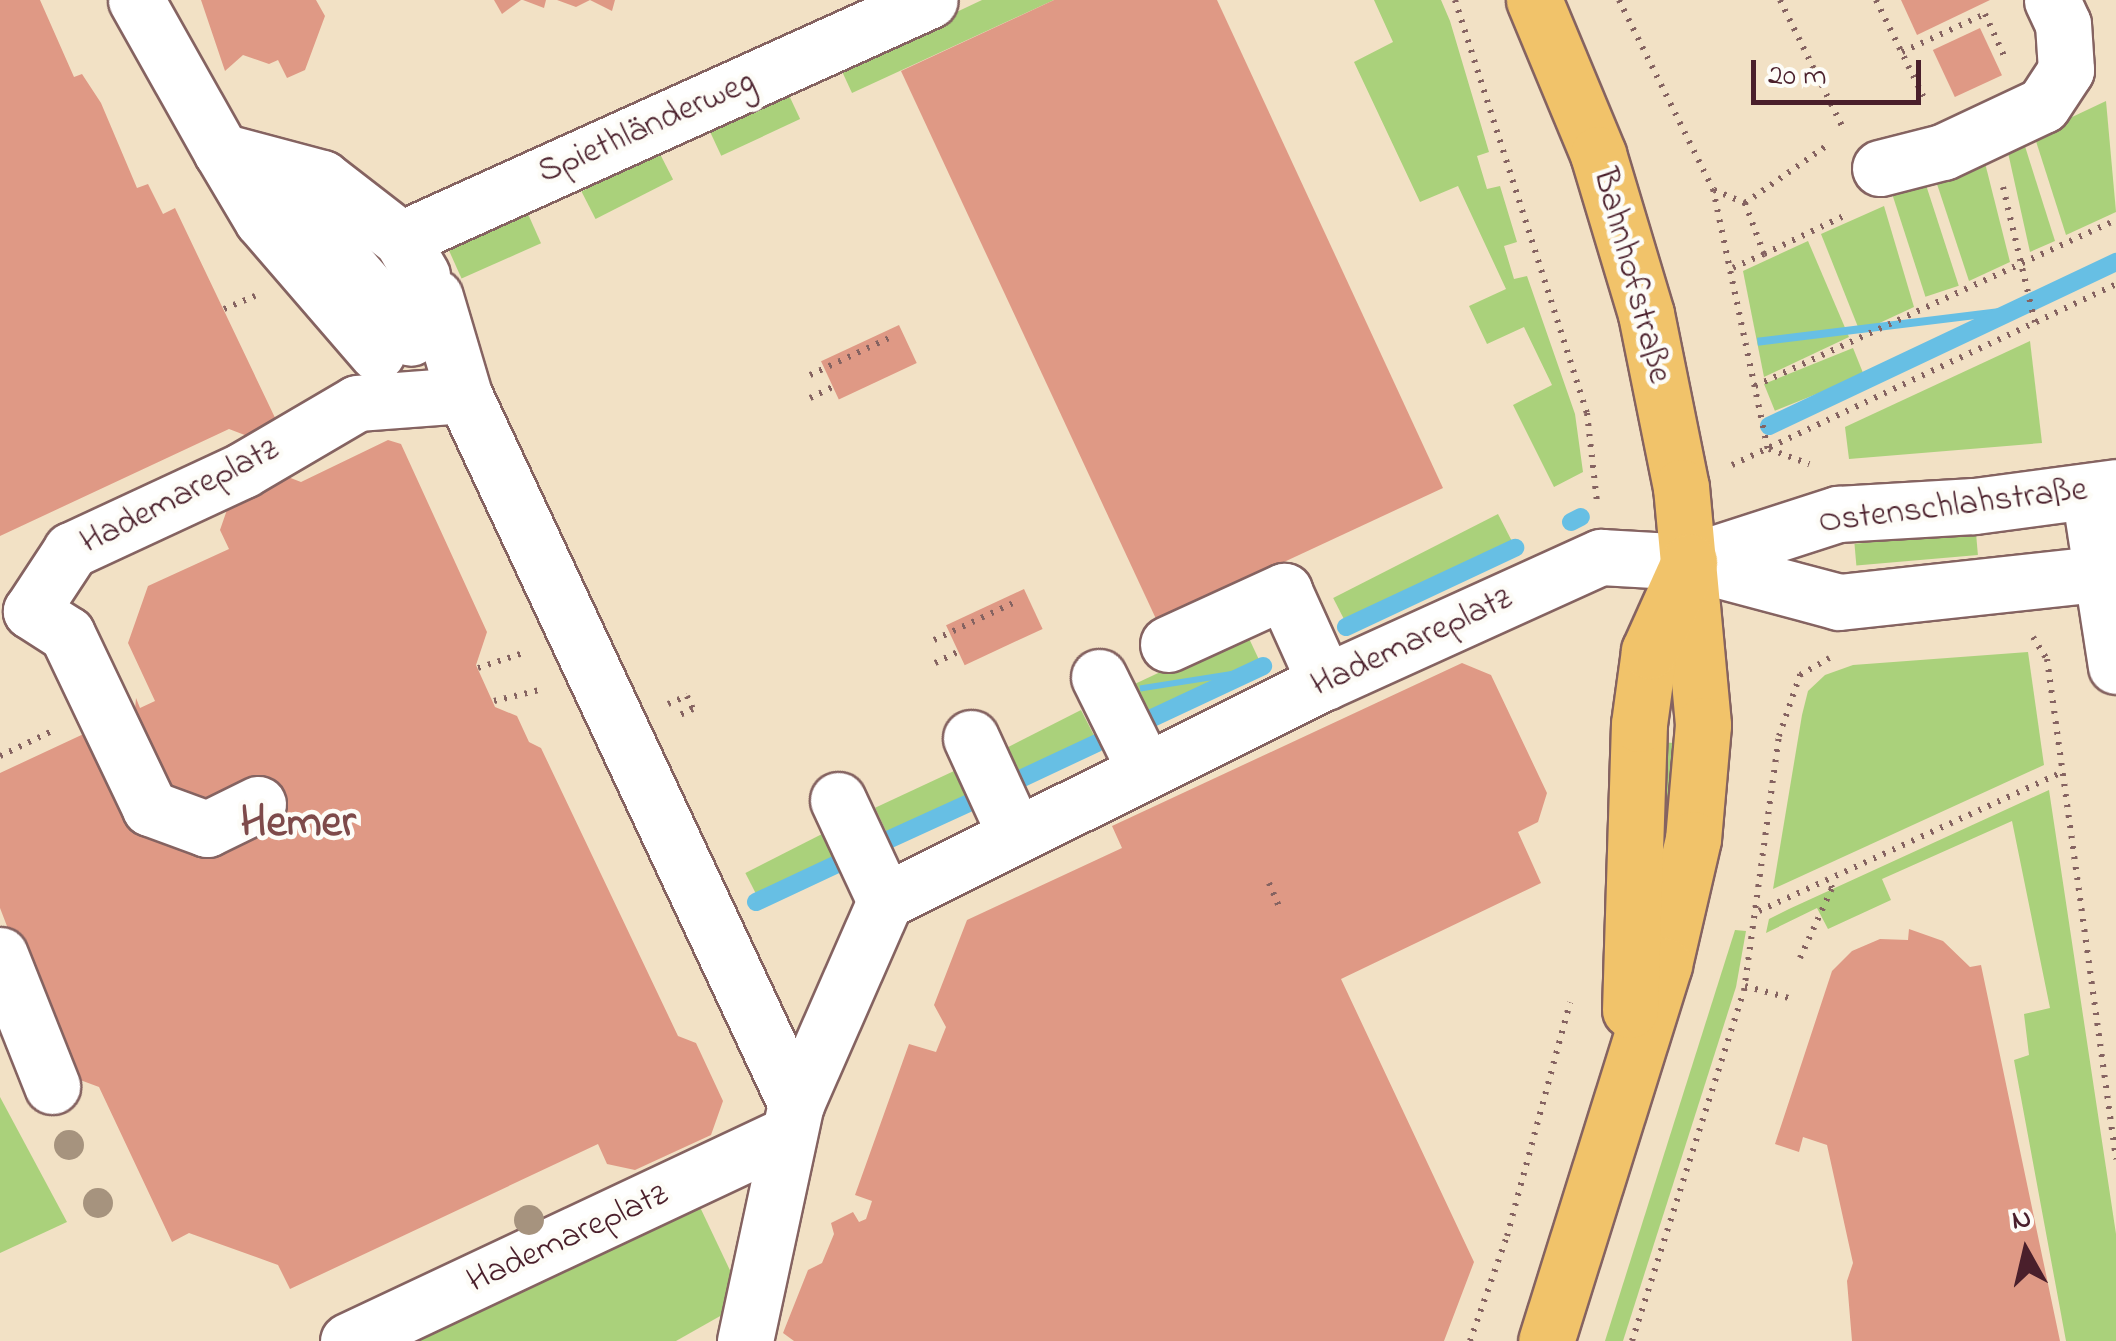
<!DOCTYPE html>
<meta charset="utf-8">
<style>
body{margin:0}
#map{position:relative;width:2116px;height:1341px;overflow:hidden;background:#f2e1c5;font-family:"Indie Flower",sans-serif}
div>[style]{position:absolute}
.green>*{inset:0;background:#aad17b;transform-origin:0 0}
.water>*{inset:0;background:#67bfe4;transform-origin:0 0}
.stream>*{height:18px;margin:-9px;padding:0 9px;transform-origin:9px;border-radius:9px;background:#67bfe4}
.building>*{inset:0;background:#df9985;transform-origin:0 0}
.path>*{height:6px;margin-top:-3px;transform-origin:0;background:repeating-linear-gradient(90deg,#856361 0 2.5px,transparent 0 10.5px)}
.roads{filter:drop-shadow(2px 0 #856361) drop-shadow(-2px 0 #856361) drop-shadow(0 2px #856361) drop-shadow(0 -2px #856361)}
.minor>*{height:55px;margin:-27.5px;padding:0 27.5px;transform-origin:27.5px;border-radius:27.5px;background:#fff}
.major>*{height:55px;margin:-27.5px;padding:0 27.5px;transform-origin:27.5px;border-radius:27.5px;background:#f1c36a}
.trees>*{width:30px;height:30px;margin:-15px;border-radius:50%;background:#a6937e}
span{translate:-50% -50%;white-space:nowrap;text-align:center;line-height:1.15;-webkit-text-stroke:9px #fdfcf7;paint-order:stroke}
.street-label{font-size:35px;color:#4a1f2b}
.district-label{font-size:45px;color:#7e4a4a;font-weight:700}
.north{position:absolute;left:1976px;top:1201px;width:100px;height:100px;-webkit-text-stroke:8px #fdfcf7;paint-order:stroke;rotate:352deg;font-size:28px;font-weight:700;line-height:40px;text-align:center;color:#4a1f2b}
.north::after{content:'';display:block;margin:auto;width:35px;height:45px;background:#4a1f2b;clip-path:polygon(50% 0,100% 100%,50% 72%,0 100%)}
.scale{position:absolute;left:1751px;top:60px;width:170px;height:45px;box-sizing:border-box;border:5px solid #4a1f2b;border-top:0;padding-left:12px;font-size:30px;line-height:35px;white-space:nowrap;color:#4a1f2b;-webkit-text-stroke:8px #fdfcf7;paint-order:stroke}
</style>
<div id="map">
<div class="green">
<i style="clip-path:polygon(982px 0,1054px 0,852px 93px,840px 67px)"></i>
<i style="clip-path:polygon(1374px 0,1441px 0,1450px 21px,1489px 152px,1477px 156px,1487px 189px,1500px 186px,1517px 242px,1504px 246px,1514px 279px,1527px 276px,1575px 414px,1583px 472px,1554px 487px,1513px 405px,1552px 385px,1524px 327px,1487px 344px,1469px 306px,1506px 289px,1458px 186px,1420px 202px,1354px 62px,1393px 42px)"></i>
<i style="left:787px;top:91px;width:31px;height:87px;rotate:65deg"></i>
<i style="clip-path:polygon(2106px 101px,2116px 212px,2066px 235px,2034px 135px)"></i>
<i style="clip-path:polygon(2023px 140px,2055px 241px,2030px 252px,2007px 148px)"></i>
<i style="left:659px;top:152px;width:31px;height:87px;rotate:63deg"></i>
<i style="clip-path:polygon(1984px 159px,2010px 262px,1969px 281px,1936px 181px)"></i>
<i style="left:1926px;top:185px;width:106px;height:35px;rotate:72deg"></i>
<i style="clip-path:polygon(1884px 206px,1914px 307px,1860px 332px,1821px 234px)"></i>
<i style="left:528px;top:214px;width:32px;height:87px;rotate:66deg"></i>
<i style="clip-path:polygon(1808px 241px,1849px 337px,1764px 377px,1743px 271px)"></i>
<i style="clip-path:polygon(2030px 341px,2042px 443px,1849px 459px,1845px 427px)"></i>
<i style="left:1853px;top:348px;width:29px;height:96px;rotate:68deg"></i>
<i style="left:1498px;top:514px;width:31px;height:185px;rotate:63deg"></i>
<i style="left:1976px;top:533px;width:22px;height:122px;rotate:85deg"></i>
<i style="left:1246px;top:632px;width:31px;height:124px;rotate:65deg"></i>
<i style="clip-path:polygon(2028px 652px,2044px 765px,1773px 889px,1802px 715px,1808px 691px,1825px 675px,1853px 665px)"></i>
<i style="left:1081px;top:710px;width:31px;height:87px;rotate:63deg"></i>
<i style="left:1656px;top:742px;width:19px;height:93px;rotate:3deg"></i>
<i style="left:954px;top:771px;width:31px;height:87px;rotate:65deg"></i>
<i style="clip-path:polygon(2049px 790px,2116px 1234px,2116px 1341px,2066px 1341px,2014px 1060px,2029px 1055px,2024px 1014px,2050px 1008px,2012px 821px,1882px 879px,1891px 900px,1828px 929px,1817px 908px,1766px 933px,1769px 919px,1789px 909px)"></i>
<i style="left:822px;top:834px;width:30px;height:86px;rotate:63deg"></i>
<i style="clip-path:polygon(1735px 930px,1746px 931px,1736px 987px,1623px 1341px,1605px 1341px)"></i>
<i style="clip-path:polygon(0 1097px,67px 1222px,0 1253px)"></i>
<i style="clip-path:polygon(699px 1205px,745px 1302px,676px 1341px,408px 1341px)"></i>
</div>
<div class="water">
<i style="left:2024px;top:305px;width:8px;height:269px;rotate:83deg"></i>
<i style="clip-path:polygon(1515px 549px,1517px 553px,1348px 632px,1346px 627px)"></i>
<i style="left:1263px;top:666px;width:6px;height:125px;rotate:81deg"></i>
</div>
<div class="stream">
<i style="left:1769px;top:426px;width:384px;rotate:-25.3deg"></i>
<i style="left:1571px;top:522px;width:11px;rotate:-27deg"></i>
<i style="left:1346px;top:627px;width:187px;rotate:-25.1deg"></i>
<i style="left:1150px;top:719px;width:125px;rotate:-25.1deg"></i>
<i style="left:1018px;top:780px;width:87px;rotate:-25.1deg"></i>
<i style="left:890px;top:839px;width:87px;rotate:-24.5deg"></i>
<i style="left:756px;top:902px;width:89px;rotate:-25.1deg"></i>
</div>
<div class="building">
<i style="clip-path:polygon(0 0,40px 0,74px 77px,82px 74px,101px 103px,137px 188px,148px 184px,163px 214px,175px 208px,278px 424px,250px 437px,229px 429px,0 536px)"></i>
<i style="clip-path:polygon(201px 0,316px 0,325px 16px,305px 70px,287px 78px,278px 60px,269px 64px,243px 55px,225px 71px)"></i>
<i style="clip-path:polygon(494px 0,521px 0,502px 14px)"></i>
<i style="clip-path:polygon(523px 0,546px 0,544px 8px)"></i>
<i style="clip-path:polygon(557px 0,615px 0,612px 11px,590px 0,576px 7px)"></i>
<i style="clip-path:polygon(1054px 0,1217px 0,1443px 488px,1157px 621px,901px 71px)"></i>
<i style="clip-path:polygon(1901px 0,1990px 0,1917px 35px)"></i>
<i style="left:1980px;top:28px;width:52px;height:52px;rotate:65deg"></i>
<i style="left:899px;top:325px;width:42px;height:86px;rotate:65deg"></i>
<i style="clip-path:polygon(388px 440px,401px 444px,487px 632px,476px 665px,495px 707px,517px 716px,529px 742px,541px 748px,678px 1036px,696px 1043px,723px 1101px,711px 1135px,635px 1170px,607px 1164px,598px 1144px,290px 1289px,278px 1265px,189px 1233px,172px 1242px,99px 1087px,64px 1074px,0 908px,0 773px,135px 710px,136px 698px,140px 708px,155px 701px,128px 643px,148px 586px,229px 549px,220px 530px,229px 504px,288px 477px,301px 482px)"></i>
<i style="left:1024px;top:589px;width:44px;height:86px;rotate:65deg"></i>
<i style="clip-path:polygon(1462px 663px,1491px 675px,1547px 793px,1538px 822px,1518px 832px,1541px 883px,1341px 979px,1474px 1262px,1444px 1341px,794px 1341px,783px 1333px,808px 1270px,822px 1263px,834px 1234px,831px 1223px,853px 1212px,859px 1222px,866px 1219px,872px 1201px,855px 1195px,909px 1044px,936px 1052px,946px 1027px,934px 1005px,967px 920px,1122px 848px,1112px 826px)"></i>
<i style="clip-path:polygon(1909px 929px,1943px 941px,1970px 967px,1981px 965px,2060px 1341px,1852px 1341px,1847px 1281px,1853px 1263px,1827px 1145px,1803px 1137px,1799px 1152px,1775px 1144px,1832px 971px,1852px 951px,1880px 939px,1908px 940px)"></i>
</div>
<div class="path">
<i style="left:1455px;top:0;width:434px;rotate:72.3deg"></i>
<i style="left:1587px;top:413px;width:90px;rotate:83.6deg"></i>
<i style="left:1619px;top:0;width:211px;rotate:63.6deg"></i>
<i style="left:1713px;top:189px;width:266px;rotate:78.1deg"></i>
<i style="left:1780px;top:0;width:143px;rotate:63.8deg"></i>
<i style="left:1876px;top:0;width:109px;rotate:63.9deg"></i>
<i style="left:1902px;top:52px;width:91px;rotate:-24.6deg"></i>
<i style="left:1985px;top:14px;width:51px;rotate:65.5deg"></i>
<i style="left:2003px;top:187px;width:139px;rotate:76.7deg"></i>
<i style="left:1714px;top:190px;width:34px;rotate:23deg"></i>
<i style="left:1745px;top:203px;width:54px;rotate:69.6deg"></i>
<i style="left:1764px;top:254px;width:34px;rotate:156deg"></i>
<i style="left:1745px;top:203px;width:103px;rotate:-35.1deg"></i>
<i style="left:1764px;top:254px;width:93px;rotate:-25.5deg"></i>
<i style="left:224px;top:309px;width:34px;rotate:-23deg"></i>
<i style="left:810px;top:375px;width:87px;rotate:-25.1deg"></i>
<i style="left:1755px;top:386px;width:397px;rotate:-24.7deg"></i>
<i style="left:810px;top:398px;width:25px;rotate:-26deg"></i>
<i style="left:1769px;top:449px;width:43px;rotate:20.6deg"></i>
<i style="left:1732px;top:465px;width:425px;rotate:-25.2deg"></i>
<i style="left:2033px;top:637px;width:26px;rotate:58deg"></i>
<i style="left:2047px;top:659px;width:505px;rotate:82.14deg"></i>
<i style="left:934px;top:640px;width:87px;rotate:-25.1deg"></i>
<i style="left:935px;top:663px;width:25px;rotate:-26deg"></i>
<i style="left:478px;top:668px;width:47px;rotate:-18.4deg"></i>
<i style="left:494px;top:701px;width:46px;rotate:-13.7deg"></i>
<i style="left:668px;top:704px;width:21px;rotate:-23deg"></i>
<i style="left:687px;top:696px;width:14px;rotate:65deg"></i>
<i style="left:693px;top:709px;width:17px;rotate:156deg"></i>
<i style="left:0;top:756px;width:58px;rotate:-25.7deg"></i>
<i style="left:1269px;top:883px;width:28px;rotate:67deg"></i>
<i style="left:1759px;top:911px;width:332px;rotate:-24.6deg"></i>
<i style="left:1800px;top:958px;width:77px;rotate:-65.4deg"></i>
<i style="left:1832px;top:888px;width:9px;rotate:-111deg"></i>
<i style="left:1745px;top:986px;width:46px;rotate:15.3deg"></i>
<i style="left:1470px;top:1341px;width:111px;rotate:-70.6deg"></i>
<i style="left:1507px;top:1236px;width:242px;rotate:-74.9deg"></i>
<i style="left:1632px;top:1341px;width:367px;rotate:-72.3deg"></i>
<i style="left:1744px;top:991px;width:257px;rotate:-82.2deg"></i>
<i style="left:1779px;top:736px;width:65px;rotate:-71deg"></i>
<i style="left:1800px;top:675px;width:34px;rotate:-30deg"></i>
</div>
<div class="roads">
<div class="minor">
<i style="left:136px;top:0;width:173px;rotate:60.6deg"></i>
<i style="left:221px;top:151px;width:105px;rotate:15deg"></i>
<i style="left:322px;top:178px;width:100px;rotate:37.7deg"></i>
<i style="left:1880px;top:168px;width:65px;rotate:-14.3deg"></i>
<i style="left:1943px;top:152px;width:110px;rotate:-25.2deg"></i>
<i style="left:2043px;top:105px;width:42px;rotate:-56.7deg"></i>
<i style="left:2066px;top:70px;width:46px;rotate:-93.7deg"></i>
<i style="left:2063px;top:24px;width:26px;rotate:-115deg"></i>
<i style="left:422px;top:275px;width:42px;rotate:-120.3deg"></i>
<i style="left:401px;top:239px;width:580px;rotate:-24.31deg"></i>
<i style="left:435px;top:297px;width:102px;rotate:73.5deg"></i>
<i style="left:464px;top:395px;width:783px;rotate:64.91deg"></i>
<i style="left:377px;top:353px;width:176px;rotate:-130.8deg"></i>
<i style="left:262px;top:220px;width:80px;rotate:-120.7deg"></i>
<i style="left:221px;top:151px;width:92px;rotate:36.1deg"></i>
<i style="left:295px;top:205px;width:176px;rotate:48.9deg"></i>
<i style="left:2089px;top:492px;width:176px;rotate:81.2deg"></i>
<i style="left:1689px;top:562px;width:157px;rotate:-17.9deg"></i>
<i style="left:1838px;top:514px;width:136px;rotate:-3.4deg"></i>
<i style="left:1974px;top:506px;width:143px;rotate:-7.6deg"></i>
<i style="left:1168px;top:644px;width:128px;rotate:-24.6deg"></i>
<i style="left:1284px;top:591px;width:100px;rotate:65.7deg"></i>
<i style="left:1099px;top:677px;width:104px;rotate:63.7deg"></i>
<i style="left:971px;top:738px;width:106px;rotate:65.4deg"></i>
<i style="left:838px;top:800px;width:111px;rotate:65deg"></i>
<i style="left:258px;top:804px;width:57px;rotate:153.9deg"></i>
<i style="left:207px;top:829px;width:61px;rotate:-159.8deg"></i>
<i style="left:150px;top:808px;width:193px;rotate:-115.5deg"></i>
<i style="left:67px;top:634px;width:43px;rotate:-147.4deg"></i>
<i style="left:31px;top:611px;width:73px;rotate:-56.7deg"></i>
<i style="left:71px;top:550px;width:190px;rotate:-24.9deg"></i>
<i style="left:243px;top:470px;width:132px;rotate:-30.4deg"></i>
<i style="left:357px;top:403px;width:107px;rotate:-4.3deg"></i>
<i style="left:0;top:955px;width:141px;rotate:68.3deg"></i>
<i style="left:348px;top:1341px;width:486px;rotate:-25.2deg"></i>
<i style="left:745px;top:1341px;width:242px;rotate:-77.9deg"></i>
<i style="left:796px;top:1104px;width:222px;rotate:-66.3deg"></i>
<i style="left:885px;top:901px;width:491px;rotate:-26.5deg"></i>
<i style="left:1325px;top:682px;width:303px;rotate:-24.4deg"></i>
<i style="left:1601px;top:557px;width:88px;rotate:3.3deg"></i>
<i style="left:1689px;top:562px;width:155px;rotate:14.9deg"></i>
<i style="left:1839px;top:602px;width:279px;rotate:-6.2deg"></i>
</div>
<div class="major">
<i style="left:1534px;top:0;width:167px;rotate:67.4deg"></i>
<i style="left:1598px;top:154px;width:167px;rotate:73.3deg"></i>
<i style="left:1646px;top:314px;width:177px;rotate:78.6deg"></i>
<i style="left:1681px;top:487px;width:239px;rotate:84.7deg"></i>
<i style="left:1703px;top:725px;width:114px;rotate:95deg"></i>
<i style="left:1693px;top:839px;width:129px;rotate:103deg"></i>
<i style="left:1664px;top:965px;width:394px;rotate:107.4deg"></i>
<i style="left:1630px;top:1010px;width:286px;rotate:-88.2deg"></i>
<i style="left:1639px;top:724px;width:74px;rotate:-82.2deg"></i>
<i style="left:1649px;top:651px;width:98px;rotate:-65.8deg"></i>
</div>
</div>
<div class="trees">
<i style="left:69px;top:1145px"></i>
<i style="left:98px;top:1203px"></i>
<i style="left:529px;top:1220px"></i>
</div>
<div class="street-label">
<span style="left:647px;top:128px;rotate:-24deg">Spiethländerweg</span>
<span style="left:1631px;top:276px;rotate:75deg">Bahnhofstraße</span>
<span style="left:180px;top:497px;rotate:-27deg">Hademareplatz</span>
<span style="left:1953px;top:507px;rotate:-7deg">Ostenschlahstraße</span>
<span style="left:1412px;top:643px;rotate:-25deg">Hademareplatz</span>
<span style="left:568px;top:1239px;rotate:-25deg">Hademareplatz</span>
</div>
<div class="district-label">
<span style="left:298px;top:825px">Hemer</span>
</div>
<div class="north">N</div>
<div class="scale">20 m</div>
</div>
